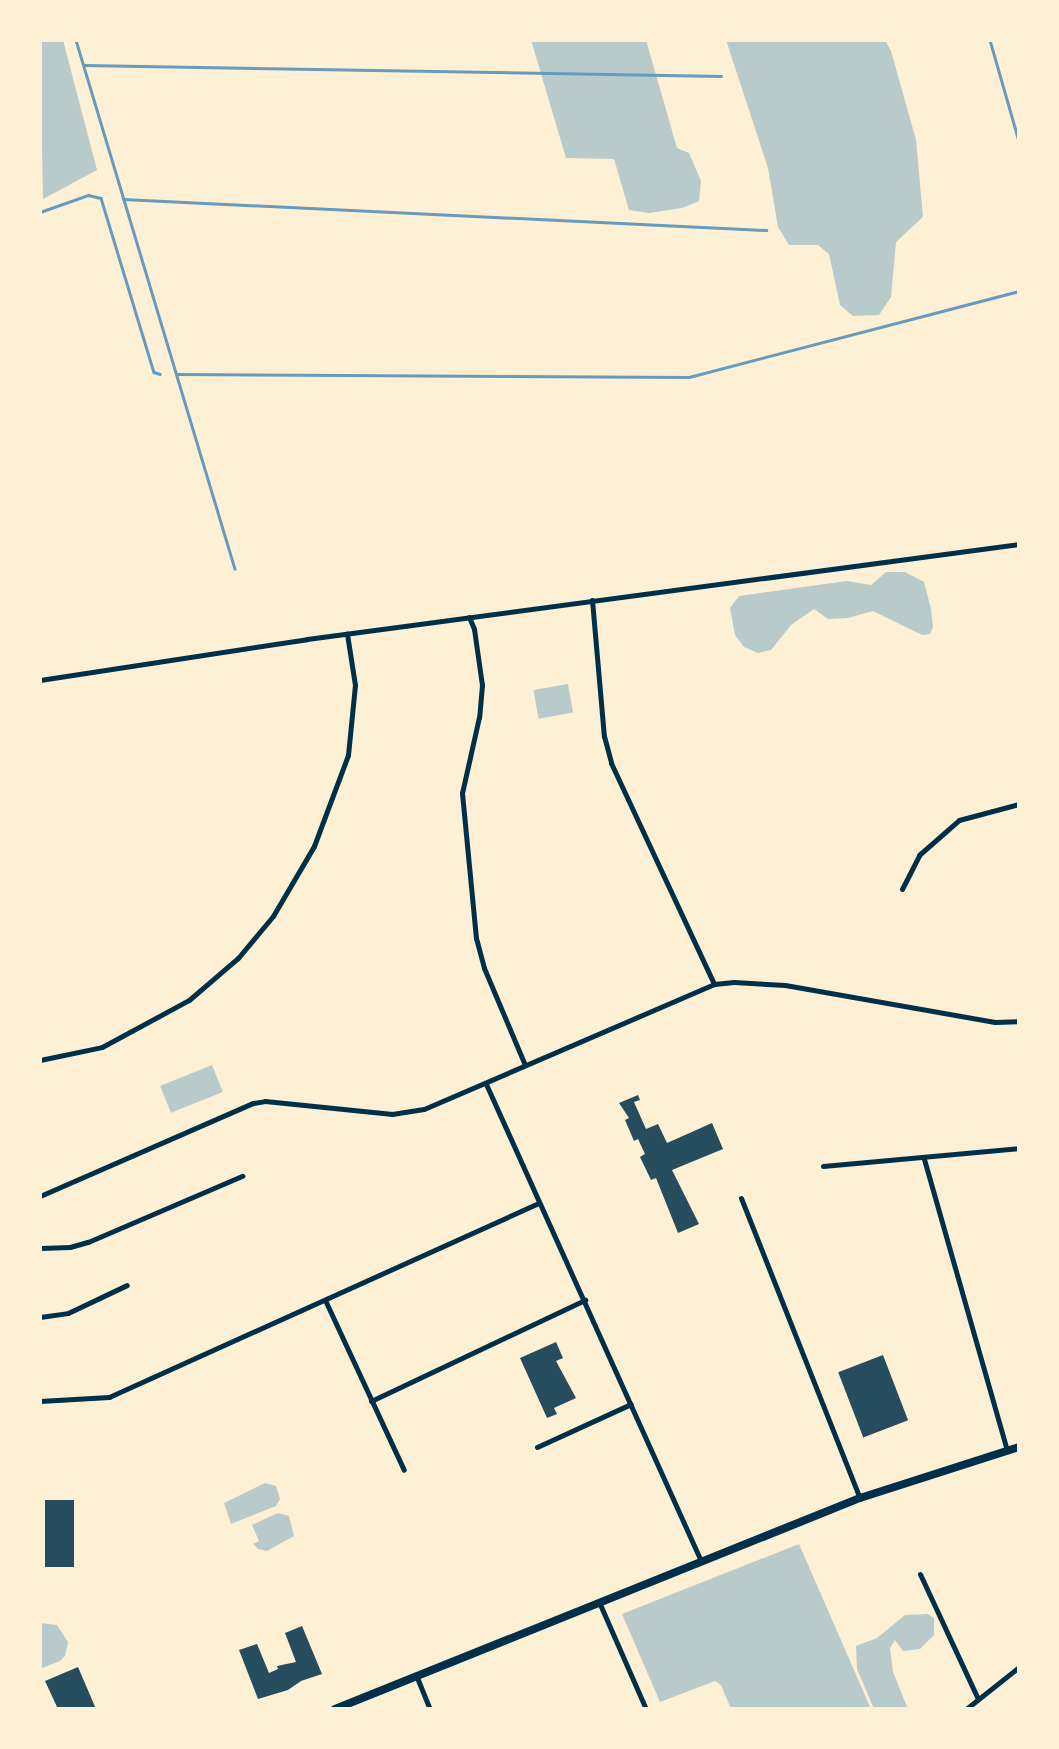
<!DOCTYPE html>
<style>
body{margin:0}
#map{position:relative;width:1059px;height:1749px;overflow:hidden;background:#fdf0d5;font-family:Mulish,sans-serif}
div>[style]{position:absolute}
.green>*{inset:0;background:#b9caca;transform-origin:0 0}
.stream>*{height:2.5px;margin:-1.25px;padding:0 1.25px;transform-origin:1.25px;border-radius:1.25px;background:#669bbc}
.building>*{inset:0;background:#264d5e;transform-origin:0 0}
.minor>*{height:5px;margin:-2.5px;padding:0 2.5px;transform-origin:2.5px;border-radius:2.5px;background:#003049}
.primary>*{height:8px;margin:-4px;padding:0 4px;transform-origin:4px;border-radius:4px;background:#003049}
span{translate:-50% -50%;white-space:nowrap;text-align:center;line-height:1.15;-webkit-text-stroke:5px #fdf0d5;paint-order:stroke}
.frame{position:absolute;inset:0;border:42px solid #fdf0d5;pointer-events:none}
</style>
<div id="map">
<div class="green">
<i style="clip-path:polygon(40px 40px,63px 40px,97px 170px,43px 199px)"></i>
<i style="clip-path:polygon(531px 40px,646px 40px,677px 148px,689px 153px,701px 181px,699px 201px,682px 208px,649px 213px,629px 210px,614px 159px,566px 158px)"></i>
<i style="clip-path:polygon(726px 40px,885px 40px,891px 51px,916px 140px,923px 217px,896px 242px,891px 297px,879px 315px,853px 316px,840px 305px,829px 254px,818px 245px,789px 245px,778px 227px,768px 168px)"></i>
<i style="clip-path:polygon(886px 572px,905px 572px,924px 582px,931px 609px,933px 627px,930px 634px,922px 635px,873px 611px,848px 618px,828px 619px,814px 609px,791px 625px,771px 650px,758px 653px,744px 647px,735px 635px,730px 608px,739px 596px,847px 581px,871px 585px)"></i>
<i style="left:568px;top:684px;width:29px;height:35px;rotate:80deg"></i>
<i style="left:212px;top:1065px;width:29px;height:56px;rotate:68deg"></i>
<i style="clip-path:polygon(265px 1483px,276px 1486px,280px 1499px,276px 1506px,231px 1524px,224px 1503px)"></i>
<i style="clip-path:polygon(278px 1513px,289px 1516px,294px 1536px,267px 1551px,258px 1549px,253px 1544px,259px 1541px,252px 1525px)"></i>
<i style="clip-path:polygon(799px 1544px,871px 1709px,731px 1709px,721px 1685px,715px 1681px,660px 1702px,622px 1614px)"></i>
<i style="clip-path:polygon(928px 1614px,934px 1618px,934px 1635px,920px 1649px,903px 1651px,895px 1640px,890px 1648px,893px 1672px,908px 1709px,874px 1709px,857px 1669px,856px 1646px,877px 1638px,905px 1615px)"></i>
<i style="clip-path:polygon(40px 1623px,57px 1625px,68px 1642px,65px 1656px,60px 1661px,40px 1669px)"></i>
</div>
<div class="stream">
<i style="left:76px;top:40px;width:552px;rotate:73.27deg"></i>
<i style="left:990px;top:40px;width:105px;rotate:74deg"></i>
<i style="left:84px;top:65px;width:637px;rotate:0.99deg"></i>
<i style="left:123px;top:199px;width:644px;rotate:2.76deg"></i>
<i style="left:40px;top:212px;width:51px;rotate:-19.5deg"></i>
<i style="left:88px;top:195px;width:13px;rotate:13deg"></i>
<i style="left:101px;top:198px;width:182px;rotate:73.1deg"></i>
<i style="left:154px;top:372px;width:6px;rotate:18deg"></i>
<i style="left:177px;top:374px;width:512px;rotate:0.34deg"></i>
<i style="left:689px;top:377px;width:341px;rotate:-14.6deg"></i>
</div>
<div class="building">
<i style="clip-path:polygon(638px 1095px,640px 1100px,634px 1102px,646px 1129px,658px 1124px,667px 1143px,712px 1123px,723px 1149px,672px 1170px,699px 1224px,678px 1233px,656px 1178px,651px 1180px,640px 1157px,645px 1154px,638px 1139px,634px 1141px,625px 1120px,629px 1118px,619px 1103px)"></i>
<i style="clip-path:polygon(556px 1342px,563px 1358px,556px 1361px,576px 1398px,554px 1408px,557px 1414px,547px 1418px,520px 1358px)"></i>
<i style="left:883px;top:1355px;width:70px;height:48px;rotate:69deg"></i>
<i style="left:45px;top:1500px;width:29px;height:67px"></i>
<i style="clip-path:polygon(302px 1626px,322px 1674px,301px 1681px,288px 1690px,258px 1699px,239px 1650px,257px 1644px,269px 1673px,278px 1669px,277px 1666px,296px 1662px,285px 1633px)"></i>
<i style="clip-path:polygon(78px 1667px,96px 1709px,58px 1709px,45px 1681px)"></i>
</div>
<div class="minor">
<i style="left:592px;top:600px;width:137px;rotate:85deg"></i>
<i style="left:604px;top:736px;width:28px;rotate:75deg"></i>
<i style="left:611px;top:763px;width:244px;rotate:65deg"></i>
<i style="left:469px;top:617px;width:13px;rotate:67deg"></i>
<i style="left:474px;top:629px;width:57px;rotate:81.9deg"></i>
<i style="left:482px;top:685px;width:32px;rotate:95deg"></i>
<i style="left:479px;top:717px;width:78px;rotate:102.6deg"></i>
<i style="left:462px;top:793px;width:146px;rotate:84.5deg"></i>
<i style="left:476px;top:938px;width:31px;rotate:75deg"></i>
<i style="left:484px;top:968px;width:105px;rotate:67.1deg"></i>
<i style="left:40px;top:680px;width:270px;rotate:-8.7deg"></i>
<i style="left:307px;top:639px;width:718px;rotate:-7.6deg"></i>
<i style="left:902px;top:889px;width:38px;rotate:-63deg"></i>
<i style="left:919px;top:855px;width:53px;rotate:-41.2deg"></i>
<i style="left:959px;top:820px;width:62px;rotate:-14.9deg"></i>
<i style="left:40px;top:1060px;width:63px;rotate:-11.8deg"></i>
<i style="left:102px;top:1047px;width:99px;rotate:-28.4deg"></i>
<i style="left:189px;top:1000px;width:65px;rotate:-40.6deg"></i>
<i style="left:238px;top:958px;width:55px;rotate:-50.2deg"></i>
<i style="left:273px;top:916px;width:81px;rotate:-59.6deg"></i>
<i style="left:314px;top:846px;width:97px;rotate:-69.5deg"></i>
<i style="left:348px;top:755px;width:70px;rotate:-84.3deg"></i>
<i style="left:355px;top:685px;width:52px;rotate:-98.9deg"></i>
<i style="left:486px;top:1084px;width:523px;rotate:65.74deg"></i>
<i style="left:924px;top:1159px;width:303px;rotate:74.1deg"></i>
<i style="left:823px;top:1166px;width:197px;rotate:-5.2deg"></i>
<i style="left:40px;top:1196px;width:232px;rotate:-23.6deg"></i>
<i style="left:253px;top:1103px;width:12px;rotate:-9deg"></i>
<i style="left:265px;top:1101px;width:128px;rotate:5.8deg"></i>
<i style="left:392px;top:1114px;width:32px;rotate:-9deg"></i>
<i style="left:424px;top:1109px;width:316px;rotate:-23.3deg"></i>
<i style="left:714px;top:984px;width:20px;rotate:-6deg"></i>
<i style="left:734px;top:982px;width:51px;rotate:3.4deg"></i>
<i style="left:785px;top:985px;width:213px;rotate:10deg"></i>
<i style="left:995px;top:1022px;width:24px;rotate:-2deg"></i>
<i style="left:741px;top:1198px;width:323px;rotate:68.4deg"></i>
<i style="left:40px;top:1248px;width:30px;rotate:-2deg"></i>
<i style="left:70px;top:1247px;width:19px;rotate:-16deg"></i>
<i style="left:88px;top:1242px;width:168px;rotate:-23.2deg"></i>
<i style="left:325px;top:1300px;width:187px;rotate:65.1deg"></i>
<i style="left:40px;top:1317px;width:28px;rotate:-8deg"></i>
<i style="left:68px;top:1313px;width:65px;rotate:-25.4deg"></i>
<i style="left:40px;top:1401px;width:69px;rotate:-3.3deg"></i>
<i style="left:109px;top:1397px;width:472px;rotate:-24.3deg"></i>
<i style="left:371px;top:1401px;width:237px;rotate:-25.3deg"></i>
<i style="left:537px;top:1447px;width:103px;rotate:-24.6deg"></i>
<i style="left:920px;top:1574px;width:138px;rotate:65.1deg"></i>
<i style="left:599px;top:1602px;width:117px;rotate:66.3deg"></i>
<i style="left:416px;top:1675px;width:37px;rotate:68deg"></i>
<i style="left:966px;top:1709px;width:68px;rotate:-38.4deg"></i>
</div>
<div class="primary">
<i style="left:335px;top:1709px;width:566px;rotate:-21.9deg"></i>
<i style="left:860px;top:1498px;width:167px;rotate:-17.8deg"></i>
</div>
<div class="frame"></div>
</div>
